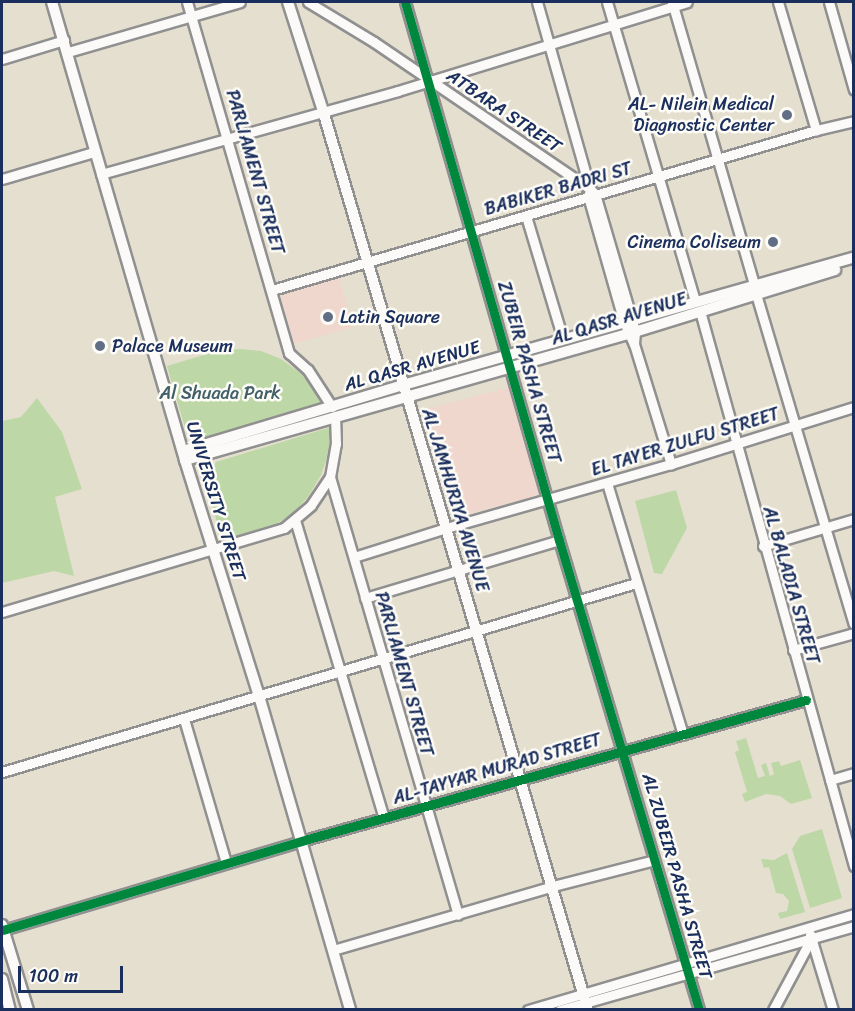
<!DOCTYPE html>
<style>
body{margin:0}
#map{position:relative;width:855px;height:1011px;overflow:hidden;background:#e5dfcf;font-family:Sriracha,sans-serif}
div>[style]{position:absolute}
.built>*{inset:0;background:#efd7ce;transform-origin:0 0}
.green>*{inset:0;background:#bdd8a6}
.roads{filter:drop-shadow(2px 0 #909090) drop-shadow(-2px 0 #909090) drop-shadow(0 2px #909090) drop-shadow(0 -2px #909090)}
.minor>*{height:9px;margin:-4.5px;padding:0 4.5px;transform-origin:4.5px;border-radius:4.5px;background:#fbfaf8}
.major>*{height:10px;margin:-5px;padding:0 5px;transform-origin:5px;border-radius:5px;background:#fbfaf8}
.cycleway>*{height:9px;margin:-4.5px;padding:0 4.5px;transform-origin:4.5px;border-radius:4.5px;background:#00873e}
.dots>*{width:16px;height:16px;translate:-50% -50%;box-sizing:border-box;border:3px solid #fdfcf7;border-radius:50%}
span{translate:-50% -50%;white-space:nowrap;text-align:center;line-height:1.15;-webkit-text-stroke:5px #fdfcf7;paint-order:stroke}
.poi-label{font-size:18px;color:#1b2f5e}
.right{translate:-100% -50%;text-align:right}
.left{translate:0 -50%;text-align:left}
.street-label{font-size:18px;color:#1b2f5e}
.park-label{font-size:18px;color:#426069}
.frame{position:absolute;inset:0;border:3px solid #1b2f5e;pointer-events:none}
.scale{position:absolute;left:18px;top:966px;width:105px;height:27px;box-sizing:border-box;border:3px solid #1b2f5e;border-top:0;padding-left:8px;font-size:18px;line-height:21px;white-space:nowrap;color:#1b2f5e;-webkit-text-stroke:4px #fdfcf7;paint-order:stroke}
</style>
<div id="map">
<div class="built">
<i style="left:339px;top:278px;width:51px;height:61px;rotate:74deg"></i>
<i style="left:509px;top:387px;width:112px;height:88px;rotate:75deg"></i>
</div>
<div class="green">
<i style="clip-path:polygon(239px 349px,261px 351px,281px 359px,299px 372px,315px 388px,326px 407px,210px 439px,185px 428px,167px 366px,217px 351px)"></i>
<i style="clip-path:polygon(37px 398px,62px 432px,82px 489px,55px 497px,74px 576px,54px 571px,2px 583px,2px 421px,21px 417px)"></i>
<i style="clip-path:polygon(331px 427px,329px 452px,321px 475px,308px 497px,291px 515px,270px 528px,247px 537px,222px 541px,206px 482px,216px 462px)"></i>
<i style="clip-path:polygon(676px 490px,687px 528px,662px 574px,654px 573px,635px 501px)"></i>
<i style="clip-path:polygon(746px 738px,758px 778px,765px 776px,761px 765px,766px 763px,770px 776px,774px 774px,771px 763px,779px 761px,781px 766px,800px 760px,812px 798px,791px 804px,780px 796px,766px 794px,745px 802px,742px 794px,747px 792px,735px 752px,739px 750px,736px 741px)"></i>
<i style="clip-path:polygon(822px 829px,842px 898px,810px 908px,792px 849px,800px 836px)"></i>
<i style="clip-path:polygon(787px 853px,805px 912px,780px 919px,778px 913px,787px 911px,789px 901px,783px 894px,776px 893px,769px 867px,764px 868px,761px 859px,774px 860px)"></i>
</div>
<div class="roads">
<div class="minor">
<i style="left:187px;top:2px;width:366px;rotate:73.8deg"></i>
<i style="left:289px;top:353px;width:25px;rotate:42deg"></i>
<i style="left:308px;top:370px;width:44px;rotate:57deg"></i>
<i style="left:308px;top:2px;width:77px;rotate:31.2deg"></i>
<i style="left:374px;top:42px;width:261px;rotate:34.2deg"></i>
<i style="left:405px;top:2px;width:560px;rotate:74.03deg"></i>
<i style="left:559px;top:540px;width:490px;rotate:73.4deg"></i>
<i style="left:537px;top:2px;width:194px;rotate:74.2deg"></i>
<i style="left:590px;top:189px;width:7px;rotate:45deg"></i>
<i style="left:595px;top:194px;width:131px;rotate:73.6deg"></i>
<i style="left:632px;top:320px;width:12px;rotate:76deg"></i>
<i style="left:635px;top:332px;width:12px;rotate:95deg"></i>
<i style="left:607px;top:2px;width:312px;rotate:73.6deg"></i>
<i style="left:672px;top:2px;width:294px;rotate:73.8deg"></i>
<i style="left:778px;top:2px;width:134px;rotate:73.5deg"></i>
<i style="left:829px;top:2px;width:91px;rotate:74.1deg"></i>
<i style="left:68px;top:52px;width:179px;rotate:-16.2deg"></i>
<i style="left:2px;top:59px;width:65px;rotate:-17deg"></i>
<i style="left:101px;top:174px;width:308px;rotate:-15.6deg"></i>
<i style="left:398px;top:91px;width:302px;rotate:-17.1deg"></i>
<i style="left:2px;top:179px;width:96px;rotate:-16.4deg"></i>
<i style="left:590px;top:191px;width:5px;rotate:112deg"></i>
<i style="left:588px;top:196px;width:131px;rotate:74.1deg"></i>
<i style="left:624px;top:322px;width:24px;rotate:66deg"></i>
<i style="left:634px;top:344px;width:126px;rotate:72.9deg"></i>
<i style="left:526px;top:216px;width:128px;rotate:73.3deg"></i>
<i style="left:272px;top:290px;width:567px;rotate:-16.39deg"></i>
<i style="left:816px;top:130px;width:39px;rotate:-13deg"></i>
<i style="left:756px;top:294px;width:344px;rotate:73.5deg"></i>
<i style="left:700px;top:311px;width:576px;rotate:74.49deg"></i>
<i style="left:330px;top:477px;width:456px;rotate:73.7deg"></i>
<i style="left:607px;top:483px;width:263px;rotate:73.2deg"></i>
<i style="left:295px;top:520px;width:311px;rotate:73.4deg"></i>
<i style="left:763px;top:546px;width:95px;rotate:-16.5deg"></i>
<i style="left:354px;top:557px;width:96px;rotate:-17.5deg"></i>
<i style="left:446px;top:528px;width:234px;rotate:-15.9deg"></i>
<i style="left:671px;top:464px;width:192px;rotate:-17.3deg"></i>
<i style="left:365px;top:598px;width:202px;rotate:-16.6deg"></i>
<i style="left:2px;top:612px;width:294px;rotate:-16.6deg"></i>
<i style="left:284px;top:528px;width:35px;rotate:-40deg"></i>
<i style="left:311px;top:505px;width:34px;rotate:-56deg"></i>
<i style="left:330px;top:477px;width:34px;rotate:-80deg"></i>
<i style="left:336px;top:444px;width:26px;rotate:-92deg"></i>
<i style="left:793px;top:650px;width:63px;rotate:-15.6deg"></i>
<i style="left:184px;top:719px;width:150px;rotate:73.7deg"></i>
<i style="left:2px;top:772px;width:662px;rotate:-16.6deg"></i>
<i style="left:830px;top:780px;width:25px;rotate:-16deg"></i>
<i style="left:3px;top:930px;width:318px;rotate:-16.6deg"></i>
<i style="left:308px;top:839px;width:517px;rotate:-15.6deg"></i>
<i style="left:810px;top:934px;width:79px;rotate:73.2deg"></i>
<i style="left:333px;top:950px;width:229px;rotate:-16.2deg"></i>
<i style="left:553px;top:886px;width:104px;rotate:-14.4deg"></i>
<i style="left:528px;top:1010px;width:340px;rotate:-16.4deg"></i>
<i style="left:560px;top:1010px;width:306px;rotate:-15.9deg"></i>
<i style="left:773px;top:1010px;width:81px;rotate:-61.8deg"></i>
</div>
<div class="major">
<i style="left:52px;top:2px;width:477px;rotate:73.8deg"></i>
<i style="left:185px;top:460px;width:247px;rotate:72.6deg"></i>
<i style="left:259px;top:696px;width:327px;rotate:73.8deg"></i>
<i style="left:288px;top:2px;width:114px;rotate:72.2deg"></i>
<i style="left:323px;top:111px;width:937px;rotate:73.58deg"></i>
<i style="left:183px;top:451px;width:230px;rotate:-16.7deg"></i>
<i style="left:403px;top:385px;width:469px;rotate:-15.8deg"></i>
<i style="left:185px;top:460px;width:461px;rotate:-15.9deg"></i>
<i style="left:628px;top:334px;width:217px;rotate:-17.2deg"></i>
<i style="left:2px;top:925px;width:89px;rotate:73deg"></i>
<i style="left:2px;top:979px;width:32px;rotate:76deg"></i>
</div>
</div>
<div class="cycleway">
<i style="left:405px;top:2px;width:560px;rotate:74.03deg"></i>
<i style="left:559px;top:540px;width:490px;rotate:73.4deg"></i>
<i style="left:3px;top:930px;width:318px;rotate:-16.6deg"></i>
<i style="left:308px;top:839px;width:517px;rotate:-15.6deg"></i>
</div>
<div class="dots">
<i style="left:787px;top:115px;background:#626d86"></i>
<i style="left:773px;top:242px;background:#626d86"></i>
<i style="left:328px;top:317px;background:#626d86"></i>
<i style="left:100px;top:346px;background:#626d86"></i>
</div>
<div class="poi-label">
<span class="right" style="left:774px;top:115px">AL- Nilein Medical<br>Diagnostic Center</span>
<span class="right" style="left:761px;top:242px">Cinema Coliseum</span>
<span class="left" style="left:340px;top:317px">Latin Square</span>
<span class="left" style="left:112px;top:346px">Palace Museum</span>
</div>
<div class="street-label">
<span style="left:504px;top:111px;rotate:34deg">ATBARA STREET</span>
<span style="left:255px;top:172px;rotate:74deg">PARLIAMENT STREET</span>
<span style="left:558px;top:189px;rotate:-16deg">BABIKER BADRI ST</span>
<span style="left:619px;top:319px;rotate:-17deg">AL QASR AVENUE</span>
<span style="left:412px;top:366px;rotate:-16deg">AL QASR AVENUE</span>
<span style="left:529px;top:372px;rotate:74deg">ZUBEIR PASHA STREET</span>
<span style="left:685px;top:442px;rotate:-17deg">EL TAYER ZULFU STREET</span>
<span style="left:455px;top:500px;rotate:73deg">AL JAMHURIYA AVENUE</span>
<span style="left:216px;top:501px;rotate:73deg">UNIVERSITY STREET</span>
<span style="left:791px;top:585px;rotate:74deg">AL BALADIA STREET</span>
<span style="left:404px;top:674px;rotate:74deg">PARLIAMENT STREET</span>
<span style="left:497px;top:769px;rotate:-16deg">AL-TAYYAR MURAD STREET</span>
<span style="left:677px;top:876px;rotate:74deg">AL ZUBEIR PASHA STREET</span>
</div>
<div class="park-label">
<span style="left:220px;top:393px">Al Shuada Park</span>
</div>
<div class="frame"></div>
<div class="scale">100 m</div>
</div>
